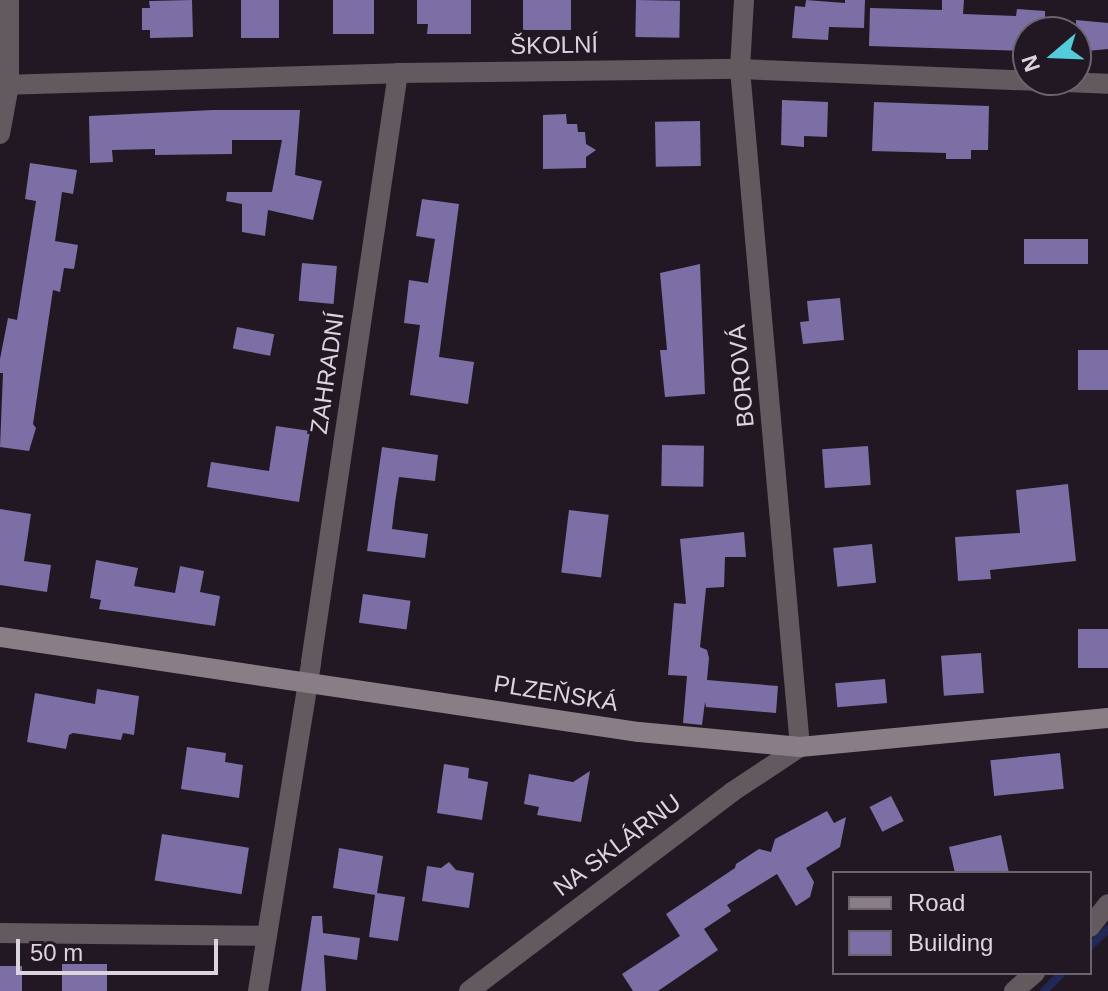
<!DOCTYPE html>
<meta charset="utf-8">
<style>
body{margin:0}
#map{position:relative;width:1108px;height:991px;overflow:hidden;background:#211824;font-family:Arial,sans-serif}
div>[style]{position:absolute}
.stream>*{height:8px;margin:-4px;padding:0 4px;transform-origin:4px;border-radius:4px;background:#202856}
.building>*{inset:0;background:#7c6fa5;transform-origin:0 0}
.street>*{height:20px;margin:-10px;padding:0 10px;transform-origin:10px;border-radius:10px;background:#625a5f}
.secondary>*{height:20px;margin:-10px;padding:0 10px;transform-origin:10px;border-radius:10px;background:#8a7e86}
span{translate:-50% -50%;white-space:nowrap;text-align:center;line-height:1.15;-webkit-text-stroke:6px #211824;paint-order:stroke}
.street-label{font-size:24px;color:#dad4dc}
.legend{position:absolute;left:832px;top:871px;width:260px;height:104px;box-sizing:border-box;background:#211824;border:2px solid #6b636e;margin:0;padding:10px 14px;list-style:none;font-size:24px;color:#dad4dc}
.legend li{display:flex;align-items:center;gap:16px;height:40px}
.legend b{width:40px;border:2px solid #6b636e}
.north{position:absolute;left:1012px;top:16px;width:80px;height:80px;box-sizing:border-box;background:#211824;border:2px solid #6b636e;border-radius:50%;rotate:251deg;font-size:22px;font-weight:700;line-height:32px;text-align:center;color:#dad4dc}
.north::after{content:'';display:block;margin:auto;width:28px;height:36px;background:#53cbda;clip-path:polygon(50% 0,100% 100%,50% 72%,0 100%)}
.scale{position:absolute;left:16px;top:939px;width:202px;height:36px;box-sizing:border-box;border:4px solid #dad4dc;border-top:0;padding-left:10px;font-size:24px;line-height:28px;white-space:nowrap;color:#dad4dc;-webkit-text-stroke:6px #211824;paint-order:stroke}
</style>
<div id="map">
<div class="stream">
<i style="left:1090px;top:946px;width:25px;rotate:-43deg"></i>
<i style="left:1044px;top:991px;width:25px;rotate:-45deg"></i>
</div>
<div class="building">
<i style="clip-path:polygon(192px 0,193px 37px,150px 38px,150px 30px,142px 30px,142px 8px,150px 8px,149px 1px)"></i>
<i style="left:241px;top:0;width:38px;height:38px"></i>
<i style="left:333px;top:0;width:41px;height:34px"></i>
<i style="clip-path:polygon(417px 0,471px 0,471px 34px,427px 34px,428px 24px,417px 24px)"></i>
<i style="left:523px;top:0;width:48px;height:30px"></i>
<i style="left:636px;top:0;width:44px;height:37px;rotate:1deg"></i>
<i style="clip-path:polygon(806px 0,845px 3px,845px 0,865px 0,864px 28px,829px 27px,828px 40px,792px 38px,795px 6px,805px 7px)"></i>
<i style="clip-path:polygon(942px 0,964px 0,963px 14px,1016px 16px,1017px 9px,1045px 11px,1045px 32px,1028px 32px,1028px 51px,869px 46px,870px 8px,942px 10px)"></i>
<i style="clip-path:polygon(1076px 20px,1108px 23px,1108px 49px,1076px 52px)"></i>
<i style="clip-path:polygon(782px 100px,828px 102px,827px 137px,804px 136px,804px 147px,781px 145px)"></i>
<i style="clip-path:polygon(874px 102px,989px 106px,988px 150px,971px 150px,971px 159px,946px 159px,946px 153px,872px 151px)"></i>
<i style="clip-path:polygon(213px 110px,300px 110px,295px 175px,322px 181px,313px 220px,268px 210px,265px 236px,242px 232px,242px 204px,226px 201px,227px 192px,272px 192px,282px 140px,232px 140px,232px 154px,155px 155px,155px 149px,112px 150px,113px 162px,90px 163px,89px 116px)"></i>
<i style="clip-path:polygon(566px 114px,567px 124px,577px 124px,578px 132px,585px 132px,586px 144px,596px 150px,586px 157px,586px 168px,543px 169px,543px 115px)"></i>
<i style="left:700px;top:121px;width:45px;height:45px;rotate:89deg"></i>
<i style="clip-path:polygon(30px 163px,77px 170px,73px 194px,62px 192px,55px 241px,78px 245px,74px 269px,64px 268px,60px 292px,53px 290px,33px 424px,36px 428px,29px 451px,0 447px,3px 373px,0 373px,0 359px,8px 318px,17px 320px,36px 201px,25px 199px)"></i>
<i style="clip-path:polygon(422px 199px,459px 204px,439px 357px,474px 362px,468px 404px,410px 395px,420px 325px,404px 323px,409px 280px,428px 283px,435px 239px,416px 236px)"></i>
<i style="left:1024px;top:239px;width:64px;height:25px"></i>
<i style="left:302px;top:263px;width:35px;height:38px;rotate:5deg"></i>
<i style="clip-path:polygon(700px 264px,705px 394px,665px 397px,660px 350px,667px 350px,660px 273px)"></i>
<i style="clip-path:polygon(840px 298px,844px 340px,803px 344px,800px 322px,809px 321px,807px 301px)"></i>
<i style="left:237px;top:327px;width:38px;height:22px;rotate:11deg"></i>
<i style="left:1108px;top:350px;width:40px;height:30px;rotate:90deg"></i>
<i style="clip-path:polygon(276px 426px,310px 431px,299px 502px,207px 487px,211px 462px,269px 471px)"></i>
<i style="left:662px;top:445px;width:42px;height:41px;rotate:1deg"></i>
<i style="left:868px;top:446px;width:39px;height:46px;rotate:86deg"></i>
<i style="clip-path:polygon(382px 447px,438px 455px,435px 481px,399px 477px,395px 503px,392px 529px,428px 534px,425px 558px,367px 551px)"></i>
<i style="clip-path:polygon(1068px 484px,1076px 561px,990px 570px,991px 579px,958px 581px,955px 537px,1020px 533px,1016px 490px)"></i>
<i style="clip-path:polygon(0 509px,31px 514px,24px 561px,51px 565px,47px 592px,0 585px)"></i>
<i style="left:569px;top:510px;width:40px;height:63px;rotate:7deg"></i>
<i style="clip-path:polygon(744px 532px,746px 557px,725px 557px,724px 587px,706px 588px,700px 647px,707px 650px,709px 658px,707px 680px,778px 686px,776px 713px,706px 707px,705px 702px,702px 725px,683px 723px,687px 676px,668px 675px,674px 603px,686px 604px,680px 539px)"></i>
<i style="left:872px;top:544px;width:39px;height:39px;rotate:84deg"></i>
<i style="clip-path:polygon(96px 560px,138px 568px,134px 586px,175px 593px,180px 566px,204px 571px,200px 592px,220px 596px,215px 626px,99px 609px,101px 600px,90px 598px)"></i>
<i style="left:363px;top:594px;width:48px;height:29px;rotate:8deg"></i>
<i style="left:1108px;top:629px;width:39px;height:30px;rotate:90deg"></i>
<i style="left:981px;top:653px;width:40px;height:40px;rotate:86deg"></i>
<i style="left:885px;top:679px;width:24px;height:50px;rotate:85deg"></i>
<i style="clip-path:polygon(97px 689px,139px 696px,134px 735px,123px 733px,121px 740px,73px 733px,69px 735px,66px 749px,27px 742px,35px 693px,95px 704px)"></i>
<i style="clip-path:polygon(187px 747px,226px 753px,225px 762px,243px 765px,239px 798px,181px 789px)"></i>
<i style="left:1060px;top:753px;width:36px;height:70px;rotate:84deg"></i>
<i style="clip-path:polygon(444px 764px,469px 768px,468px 778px,488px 782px,482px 820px,437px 813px)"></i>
<i style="clip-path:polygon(590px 771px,581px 822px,537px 815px,539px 807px,524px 804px,529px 774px,573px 782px)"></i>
<i style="left:891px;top:796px;width:28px;height:24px;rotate:63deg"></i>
<i style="clip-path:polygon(827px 811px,834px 823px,846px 817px,840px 847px,806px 868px,814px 882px,810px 897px,796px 906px,777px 874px,727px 905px,731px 911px,704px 929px,718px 950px,658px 991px,633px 991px,622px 974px,680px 936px,666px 914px,735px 868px,736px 864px,759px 849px,771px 852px,775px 839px)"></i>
<i style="left:162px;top:834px;width:88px;height:47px;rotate:9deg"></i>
<i style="clip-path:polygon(1001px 835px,1009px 873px,955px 873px,949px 847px)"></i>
<i style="clip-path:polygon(339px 848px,383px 856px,377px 893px,405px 897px,398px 941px,369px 937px,375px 895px,333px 888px)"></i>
<i style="clip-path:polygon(449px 862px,456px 870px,474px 873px,469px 908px,422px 901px,427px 866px,441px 868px)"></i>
<i style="clip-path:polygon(312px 916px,322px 916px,323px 933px,360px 938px,357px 960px,324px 955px,326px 991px,301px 991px)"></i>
<i style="left:107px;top:964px;width:27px;height:45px;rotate:90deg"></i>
<i style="left:0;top:966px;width:22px;height:25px"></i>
</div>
<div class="street">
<i style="left:0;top:85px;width:398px;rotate:-1.7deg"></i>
<i style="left:398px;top:73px;width:342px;rotate:-0.7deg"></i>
<i style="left:740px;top:69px;width:368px;rotate:2.3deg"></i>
<i style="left:0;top:134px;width:50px;rotate:-79.6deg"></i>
<i style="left:9px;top:85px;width:85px;rotate:-90deg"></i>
<i style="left:1090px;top:927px;width:29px;rotate:-52deg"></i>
<i style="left:0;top:933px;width:267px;rotate:0.6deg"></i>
<i style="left:258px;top:991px;width:333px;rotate:-80.8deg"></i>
<i style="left:311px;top:662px;width:595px;rotate:-81.6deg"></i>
<i style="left:469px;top:991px;width:330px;rotate:-37.1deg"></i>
<i style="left:732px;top:792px;width:82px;rotate:-33.5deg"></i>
<i style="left:800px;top:747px;width:681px;rotate:-95.06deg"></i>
<i style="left:740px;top:69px;width:69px;rotate:-86.7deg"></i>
<i style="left:1014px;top:991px;width:28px;rotate:-41deg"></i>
</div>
<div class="secondary">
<i style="left:0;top:637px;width:646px;rotate:8.46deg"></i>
<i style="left:639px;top:732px;width:162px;rotate:5.3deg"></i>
<i style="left:800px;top:747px;width:309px;rotate:-5.4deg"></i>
</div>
<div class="street-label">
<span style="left:554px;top:45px;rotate:-1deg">ŠKOLNÍ</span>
<span style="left:327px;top:373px;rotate:-82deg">ZAHRADNÍ</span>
<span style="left:741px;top:376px;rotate:-95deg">BOROVÁ</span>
<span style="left:556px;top:693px;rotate:9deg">PLZEŇSKÁ</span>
<span style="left:617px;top:845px;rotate:-37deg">NA SKLÁRNU</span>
</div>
<ul class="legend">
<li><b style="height:10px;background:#8a7e86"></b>Road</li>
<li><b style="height:22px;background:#7c6fa5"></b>Building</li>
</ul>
<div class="north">N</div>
<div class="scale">50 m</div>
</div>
